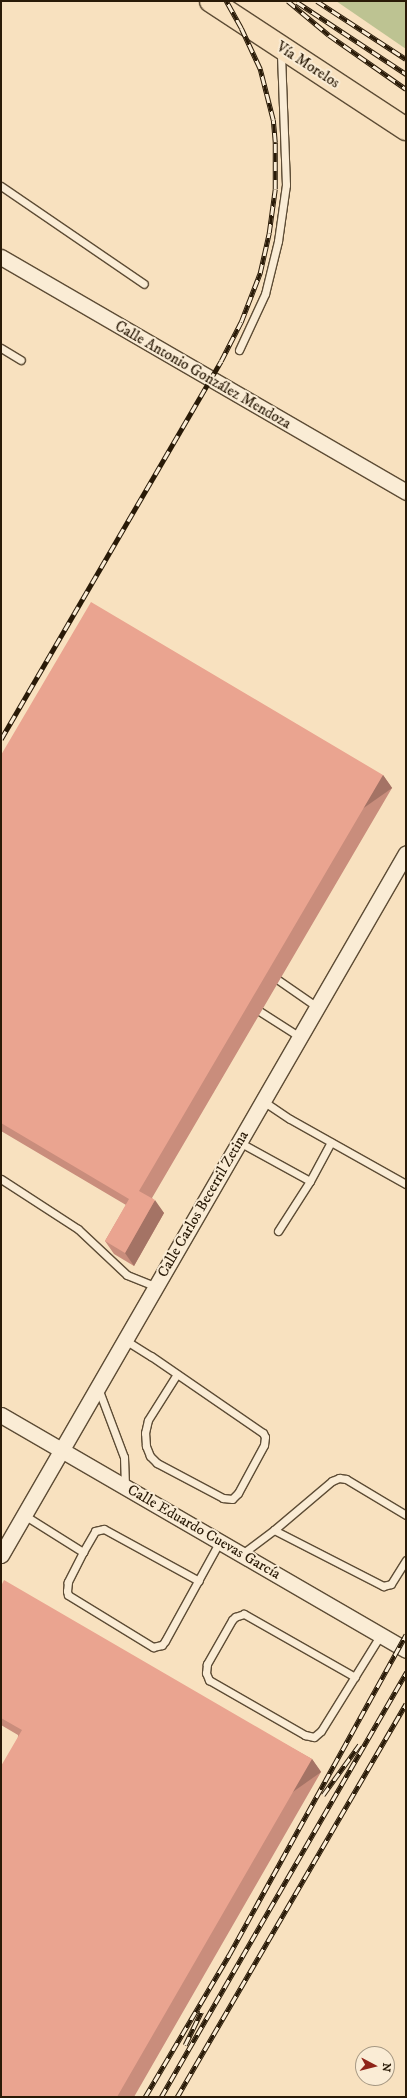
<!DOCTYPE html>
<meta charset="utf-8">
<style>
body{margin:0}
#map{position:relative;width:407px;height:2098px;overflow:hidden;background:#f8e1bf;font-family:"IM FELL DW Pica",serif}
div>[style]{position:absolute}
.green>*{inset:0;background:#bdc392}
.roads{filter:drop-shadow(1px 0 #5d4c35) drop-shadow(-1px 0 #5d4c35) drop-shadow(0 1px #5d4c35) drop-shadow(0 -1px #5d4c35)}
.service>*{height:7px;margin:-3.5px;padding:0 3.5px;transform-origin:3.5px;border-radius:3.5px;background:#faecd5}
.minor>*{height:15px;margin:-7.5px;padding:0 7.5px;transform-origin:7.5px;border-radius:7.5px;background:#faecd5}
.primary>*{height:22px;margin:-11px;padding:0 11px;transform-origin:11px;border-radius:11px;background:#f8e1bf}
.rail>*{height:4.5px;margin-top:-2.25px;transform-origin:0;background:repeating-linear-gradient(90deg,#faecd5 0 9px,#291a07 0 18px);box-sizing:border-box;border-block:1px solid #291a07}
.wall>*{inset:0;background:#c98d7c}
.shaded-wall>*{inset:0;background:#a47365;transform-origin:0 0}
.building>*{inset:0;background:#eaa490}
span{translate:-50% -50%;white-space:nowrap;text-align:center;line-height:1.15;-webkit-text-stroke:4px #faecd5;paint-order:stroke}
.street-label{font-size:15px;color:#291a07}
.frame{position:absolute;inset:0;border:2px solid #291a07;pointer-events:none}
.north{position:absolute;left:355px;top:2046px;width:40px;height:40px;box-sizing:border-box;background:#faecd5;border:1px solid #a69883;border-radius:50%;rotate:97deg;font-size:11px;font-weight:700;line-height:16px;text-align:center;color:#291a07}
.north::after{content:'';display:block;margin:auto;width:14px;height:18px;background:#8f2418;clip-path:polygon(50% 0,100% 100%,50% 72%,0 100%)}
</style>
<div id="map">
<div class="green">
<i style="clip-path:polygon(336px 1px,405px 1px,406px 49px)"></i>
</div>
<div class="roads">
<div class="service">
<i style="left:1px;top:186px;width:173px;rotate:34.4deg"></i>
<i style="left:1px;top:348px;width:23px;rotate:31deg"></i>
<i style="left:239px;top:350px;width:62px;rotate:-65.1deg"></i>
<i style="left:265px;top:294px;width:55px;rotate:-76.2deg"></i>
<i style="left:278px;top:241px;width:57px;rotate:-81.9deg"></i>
<i style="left:286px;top:185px;width:132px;rotate:-92.2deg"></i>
<i style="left:271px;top:975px;width:56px;rotate:34.8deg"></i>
<i style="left:253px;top:1007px;width:56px;rotate:32.6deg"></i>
<i style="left:263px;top:1101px;width:32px;rotate:34deg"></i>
<i style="left:290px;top:1119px;width:133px;rotate:29.3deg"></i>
<i style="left:239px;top:1142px;width:81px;rotate:28.8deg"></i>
<i style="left:1px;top:1179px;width:92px;rotate:33deg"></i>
<i style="left:78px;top:1229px;width:67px;rotate:43.2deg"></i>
<i style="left:127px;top:1275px;width:31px;rotate:22deg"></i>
<i style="left:278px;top:1231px;width:59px;rotate:-57.4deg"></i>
<i style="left:310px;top:1181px;width:44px;rotate:-61.7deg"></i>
<i style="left:125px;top:1340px;width:31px;rotate:32deg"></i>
<i style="left:151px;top:1356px;width:136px;rotate:34.5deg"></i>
<i style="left:263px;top:1433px;width:4px;rotate:63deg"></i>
<i style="left:265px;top:1437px;width:8px;rotate:97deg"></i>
<i style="left:264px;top:1445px;width:55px;rotate:118.4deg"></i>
<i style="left:238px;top:1493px;width:8px;rotate:135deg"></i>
<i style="left:232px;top:1499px;width:9px;rotate:-174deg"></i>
<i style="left:223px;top:1498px;width:75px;rotate:-152.1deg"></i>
<i style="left:157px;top:1463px;width:10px;rotate:-135deg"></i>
<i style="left:150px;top:1456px;width:11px;rotate:-112deg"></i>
<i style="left:146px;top:1446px;width:13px;rotate:-94deg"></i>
<i style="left:145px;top:1433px;width:13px;rotate:-77deg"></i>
<i style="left:148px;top:1420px;width:54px;rotate:-57.8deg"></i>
<i style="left:98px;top:1388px;width:74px;rotate:69.4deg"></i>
<i style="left:124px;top:1457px;width:30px;rotate:88deg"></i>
<i style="left:24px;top:1515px;width:70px;rotate:32.1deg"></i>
<i style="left:83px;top:1552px;width:34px;rotate:117deg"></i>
<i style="left:68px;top:1582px;width:9px;rotate:96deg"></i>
<i style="left:67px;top:1591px;width:4px;rotate:76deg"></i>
<i style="left:68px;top:1595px;width:100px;rotate:31.5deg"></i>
<i style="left:153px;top:1647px;width:9px;rotate:-13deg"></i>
<i style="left:162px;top:1645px;width:5px;rotate:-53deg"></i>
<i style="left:165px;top:1641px;width:114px;rotate:-61.2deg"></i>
<i style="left:274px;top:1530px;width:123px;rotate:27.2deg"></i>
<i style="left:383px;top:1586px;width:8px;rotate:-14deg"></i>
<i style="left:391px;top:1584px;width:28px;rotate:-58deg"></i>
<i style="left:83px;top:1552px;width:24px;rotate:-60deg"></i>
<i style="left:95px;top:1531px;width:9px;rotate:-13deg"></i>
<i style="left:104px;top:1529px;width:108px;rotate:28.7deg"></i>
<i style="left:242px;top:1554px;width:40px;rotate:-37deg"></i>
<i style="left:274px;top:1530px;width:76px;rotate:-40.2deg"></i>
<i style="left:332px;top:1481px;width:8px;rotate:-23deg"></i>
<i style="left:339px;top:1478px;width:7px;rotate:8deg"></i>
<i style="left:346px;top:1479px;width:70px;rotate:31deg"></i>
<i style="left:355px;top:1677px;width:128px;rotate:-150.4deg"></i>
<i style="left:244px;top:1614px;width:9px;rotate:162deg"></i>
<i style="left:235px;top:1617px;width:4px;rotate:135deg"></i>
<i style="left:232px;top:1620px;width:51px;rotate:119.6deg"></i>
<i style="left:207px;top:1664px;width:9px;rotate:96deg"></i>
<i style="left:206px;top:1673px;width:8px;rotate:67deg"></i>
<i style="left:209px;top:1680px;width:111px;rotate:29.8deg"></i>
<i style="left:305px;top:1735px;width:9px;rotate:13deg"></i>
<i style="left:314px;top:1737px;width:9px;rotate:-41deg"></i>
<i style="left:321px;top:1731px;width:112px;rotate:-58.2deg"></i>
</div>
<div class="minor">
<i style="left:1px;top:257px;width:468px;rotate:30.1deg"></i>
<i style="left:1px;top:1415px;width:468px;rotate:30.1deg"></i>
<i style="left:1px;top:1555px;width:810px;rotate:-60.02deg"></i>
</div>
<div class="primary">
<i style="left:211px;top:1px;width:233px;rotate:33.3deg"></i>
</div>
</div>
<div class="rail">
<i style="left:288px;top:1px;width:53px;rotate:39.7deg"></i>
<i style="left:329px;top:35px;width:94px;rotate:35deg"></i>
<i style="left:317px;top:1px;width:106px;rotate:33.1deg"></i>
<i style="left:297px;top:2px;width:131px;rotate:33.4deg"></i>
<i style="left:1px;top:739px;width:437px;rotate:-59.8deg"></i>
<i style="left:221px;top:361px;width:44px;rotate:-62.9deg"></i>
<i style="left:241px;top:322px;width:53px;rotate:-68.8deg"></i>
<i style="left:260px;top:273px;width:41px;rotate:-77.3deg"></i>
<i style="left:269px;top:233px;width:44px;rotate:-82.2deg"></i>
<i style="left:275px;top:189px;width:47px;rotate:-90deg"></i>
<i style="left:275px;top:142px;width:22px;rotate:-95deg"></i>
<i style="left:273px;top:120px;width:53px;rotate:-104.3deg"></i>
<i style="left:260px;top:69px;width:45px;rotate:-114.9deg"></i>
<i style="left:241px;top:28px;width:31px;rotate:-119deg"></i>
<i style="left:323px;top:1795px;width:62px;rotate:-54.2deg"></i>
<i style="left:185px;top:2045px;width:37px;rotate:-64deg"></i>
<i style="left:145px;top:2097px;width:165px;rotate:-59.4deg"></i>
<i style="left:229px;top:1955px;width:366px;rotate:-61.1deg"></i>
<i style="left:161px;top:2097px;width:491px;rotate:-60deg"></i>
<i style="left:177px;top:2097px;width:455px;rotate:-59.8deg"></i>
</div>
<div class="wall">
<i style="clip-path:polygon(1px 755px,383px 775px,392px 788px,152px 1198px,164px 1213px,134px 1266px,114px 1254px,105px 1241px,126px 1205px,1px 1131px)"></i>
<i style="clip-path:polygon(1px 1586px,312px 1759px,321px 1772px,134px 2097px,1px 2097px,18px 1735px,1px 1725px)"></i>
</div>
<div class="shaded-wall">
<i style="left:383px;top:775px;width:16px;height:482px;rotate:55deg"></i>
<i style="clip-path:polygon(155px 1200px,164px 1213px,134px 1266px,125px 1253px)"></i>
<i style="left:312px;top:1759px;width:16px;height:390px;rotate:55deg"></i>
</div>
<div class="building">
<i style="clip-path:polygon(91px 602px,383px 775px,139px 1191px,155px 1200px,125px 1253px,105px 1241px,129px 1199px,1px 1123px,1px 755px)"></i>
<i style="clip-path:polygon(4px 1580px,312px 1759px,117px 2097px,1px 2097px,1px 1766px,22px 1730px,1px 1718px,1px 1586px)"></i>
</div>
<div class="street-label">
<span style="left:308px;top:65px;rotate:33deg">Vía Morelos</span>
<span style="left:203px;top:375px;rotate:30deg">Calle Antonio González Mendoza</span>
<span style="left:203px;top:1204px;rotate:-60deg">Calle Carlos Becerril Zetina</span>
<span style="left:204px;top:1532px;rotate:30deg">Calle Eduardo Cuevas García</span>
</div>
<div class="frame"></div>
<div class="north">N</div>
</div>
